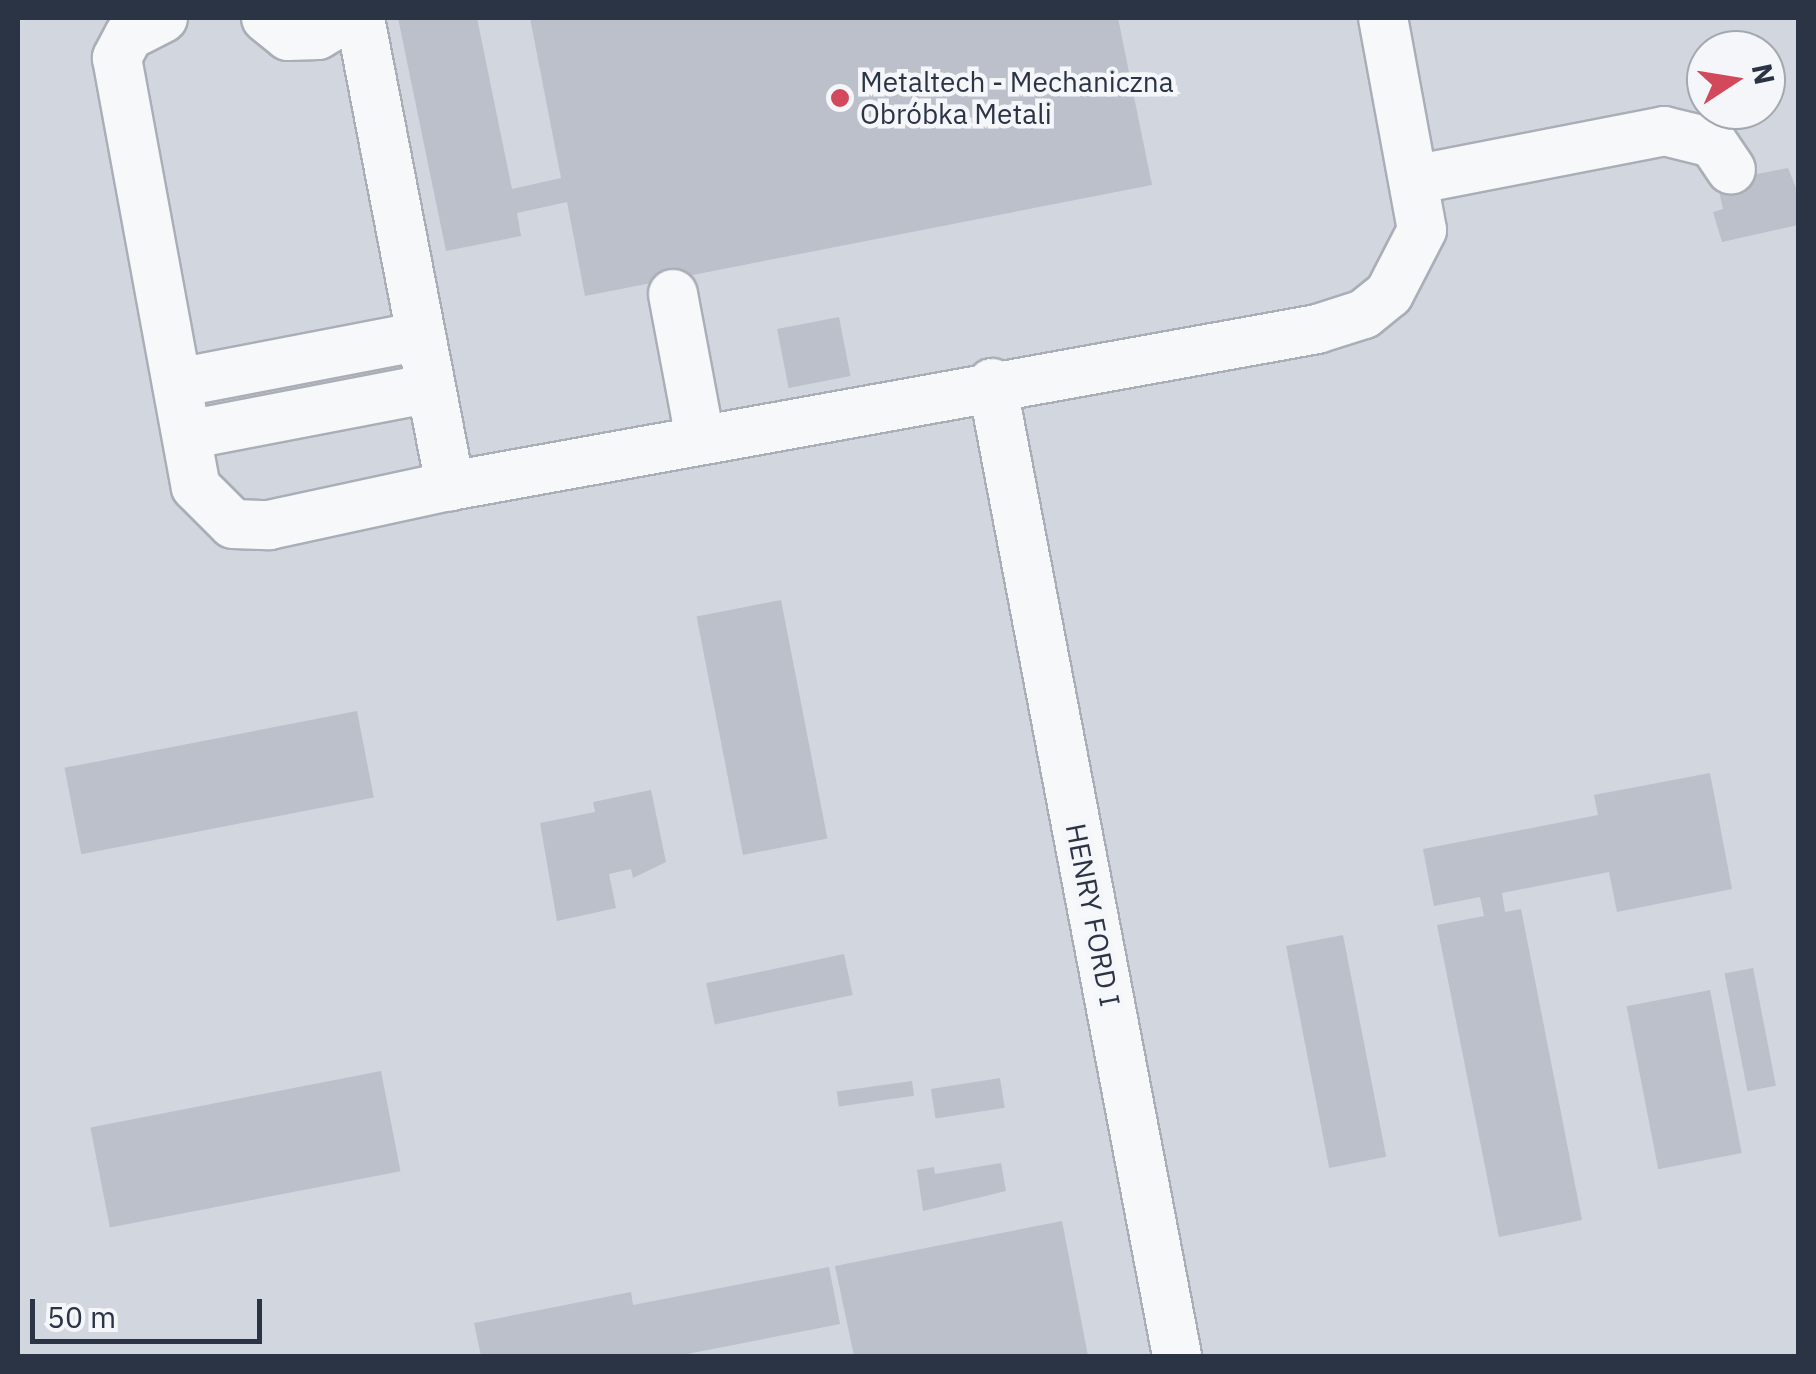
<!DOCTYPE html>
<meta charset="utf-8">
<style>
body{margin:0}
#map{position:relative;width:1816px;height:1374px;overflow:hidden;background:#e4e7ec;font-family:"IBM Plex Sans",sans-serif}
div>[style]{position:absolute}
.built>*{inset:0;background:#d2d6de}
.building>*{inset:0;background:#bbc0ca;transform-origin:0 0}
.roads{filter:drop-shadow(2px 0 #a9aeb7) drop-shadow(-2px 0 #a9aeb7) drop-shadow(0 2px #a9aeb7) drop-shadow(0 -2px #a9aeb7)}
.minor>*{height:48px;margin:-24px;padding:0 24px;transform-origin:24px;border-radius:24px;background:#f7f8fa}
.dots>*{width:28px;height:28px;translate:-50% -50%;box-sizing:border-box;border:5px solid #f4f6f9;border-radius:50%}
span{translate:-50% -50%;white-space:nowrap;text-align:center;line-height:1.15;-webkit-text-stroke:9px #f4f6f9;paint-order:stroke}
.poi-label{font-size:28px;color:#2b3445}
.left{translate:0 -50%;text-align:left}
.street-label{font-size:28px;color:#2b3445}
.frame{position:absolute;inset:0;border:20px solid #2b3445;pointer-events:none}
.north{position:absolute;left:1686px;top:30px;width:100px;height:100px;box-sizing:border-box;background:#f4f6f9;border:2px solid #a4a8b1;border-radius:50%;rotate:78deg;font-size:28px;font-weight:700;line-height:40px;text-align:center;color:#2b3445}
.north::after{content:'';display:block;margin:auto;width:35px;height:45px;background:#d1495b;clip-path:polygon(50% 0,100% 100%,50% 72%,0 100%)}
.scale{position:absolute;left:30px;top:1299px;width:232px;height:45px;box-sizing:border-box;border:5px solid #2b3445;border-top:0;padding-left:12px;font-size:30px;line-height:35px;white-space:nowrap;color:#2b3445;-webkit-text-stroke:8px #f4f6f9;paint-order:stroke}
</style>
<div id="map">
<div class="built">
<i style="clip-path:polygon(evenodd,18px 18px,1798px 18px,1798px 1356px,18px 1356px,18px 18px,1706px 50px,1766px 50px,1766px 110px,1706px 110px,1706px 50px)"></i>
</div>
<div class="building">
<i style="clip-path:polygon(398px 18px,477px 18px,512px 189px,561px 178px,530px 18px,1118px 18px,1152px 185px,585px 296px,567px 202px,517px 213px,521px 236px,446px 251px)"></i>
<i style="clip-path:polygon(1788px 168px,1798px 193px,1798px 225px,1722px 242px,1713px 212px,1723px 209px,1717px 182px)"></i>
<i style="left:839px;top:317px;width:60px;height:63px;rotate:79deg"></i>
<i style="left:781px;top:600px;width:243px;height:86px;rotate:79deg"></i>
<i style="left:357px;top:711px;width:88px;height:298px;rotate:79deg"></i>
<i style="clip-path:polygon(1710px 773px,1732px 889px,1617px 912px,1609px 872px,1502px 893px,1505px 912px,1521px 909px,1582px 1220px,1499px 1237px,1437px 925px,1484px 916px,1480px 897px,1434px 906px,1423px 849px,1598px 815px,1594px 795px)"></i>
<i style="clip-path:polygon(651px 790px,666px 862px,633px 878px,631px 869px,609px 874px,616px 908px,557px 921px,540px 823px,595px 812px,593px 802px)"></i>
<i style="left:1343px;top:935px;width:226px;height:58px;rotate:79deg"></i>
<i style="left:844px;top:954px;width:42px;height:141px;rotate:78deg"></i>
<i style="left:1753px;top:968px;width:120px;height:29px;rotate:79deg"></i>
<i style="left:1710px;top:990px;width:166px;height:85px;rotate:79deg"></i>
<i style="left:381px;top:1071px;width:102px;height:296px;rotate:79deg"></i>
<i style="left:1000px;top:1078px;width:30px;height:70px;rotate:81deg"></i>
<i style="left:912px;top:1081px;width:15px;height:76px;rotate:82deg"></i>
<i style="clip-path:polygon(1001px 1163px,1006px 1191px,923px 1211px,917px 1170px,934px 1167px,935px 1174px)"></i>
<i style="clip-path:polygon(1062px 1221px,1088px 1356px,854px 1356px,835px 1266px)"></i>
<i style="clip-path:polygon(829px 1267px,840px 1324px,677px 1356px,481px 1356px,474px 1323px,631px 1292px,633px 1305px)"></i>
</div>
<div class="roads">
<div class="minor">
<i style="left:163px;top:18px;width:38px;rotate:153deg"></i>
<i style="left:129px;top:35px;width:26px;rotate:118deg"></i>
<i style="left:117px;top:58px;width:436px;rotate:79.6deg"></i>
<i style="left:196px;top:487px;width:52px;rotate:45deg"></i>
<i style="left:233px;top:524px;width:36px;rotate:2deg"></i>
<i style="left:269px;top:525px;width:185px;rotate:-12.2deg"></i>
<i style="left:266px;top:18px;width:28px;rotate:39deg"></i>
<i style="left:288px;top:36px;width:30px;rotate:-2deg"></i>
<i style="left:318px;top:35px;width:33px;rotate:-31deg"></i>
<i style="left:360px;top:18px;width:477px;rotate:79.1deg"></i>
<i style="left:450px;top:486px;width:881px;rotate:-10.26deg"></i>
<i style="left:1317px;top:329px;width:49px;rotate:-17.7deg"></i>
<i style="left:1364px;top:314px;width:32px;rotate:-39deg"></i>
<i style="left:1389px;top:294px;width:72px;rotate:-62.7deg"></i>
<i style="left:1422px;top:230px;width:216px;rotate:-100.4deg"></i>
<i style="left:1418px;top:179px;width:251px;rotate:-11deg"></i>
<i style="left:1664px;top:131px;width:50px;rotate:13.8deg"></i>
<i style="left:1713px;top:143px;width:32px;rotate:56deg"></i>
<i style="left:673px;top:294px;width:147px;rotate:79.4deg"></i>
<i style="left:177px;top:383px;width:248px;rotate:-10.9deg"></i>
<i style="left:992px;top:383px;width:990px;rotate:79.23deg"></i>
<i style="left:187px;top:435px;width:248px;rotate:-10.9deg"></i>
</div>
</div>
<div class="dots">
<i style="left:840px;top:98px;background:#d1495b"></i>
</div>
<div class="poi-label">
<span class="left" style="left:860px;top:98px">Metaltech - Mechaniczna<br>Obróbka Metali</span>
</div>
<div class="street-label">
<span style="left:1093px;top:915px;rotate:79deg">HENRY FORD I</span>
</div>
<div class="frame"></div>
<div class="north">N</div>
<div class="scale">50 m</div>
</div>
